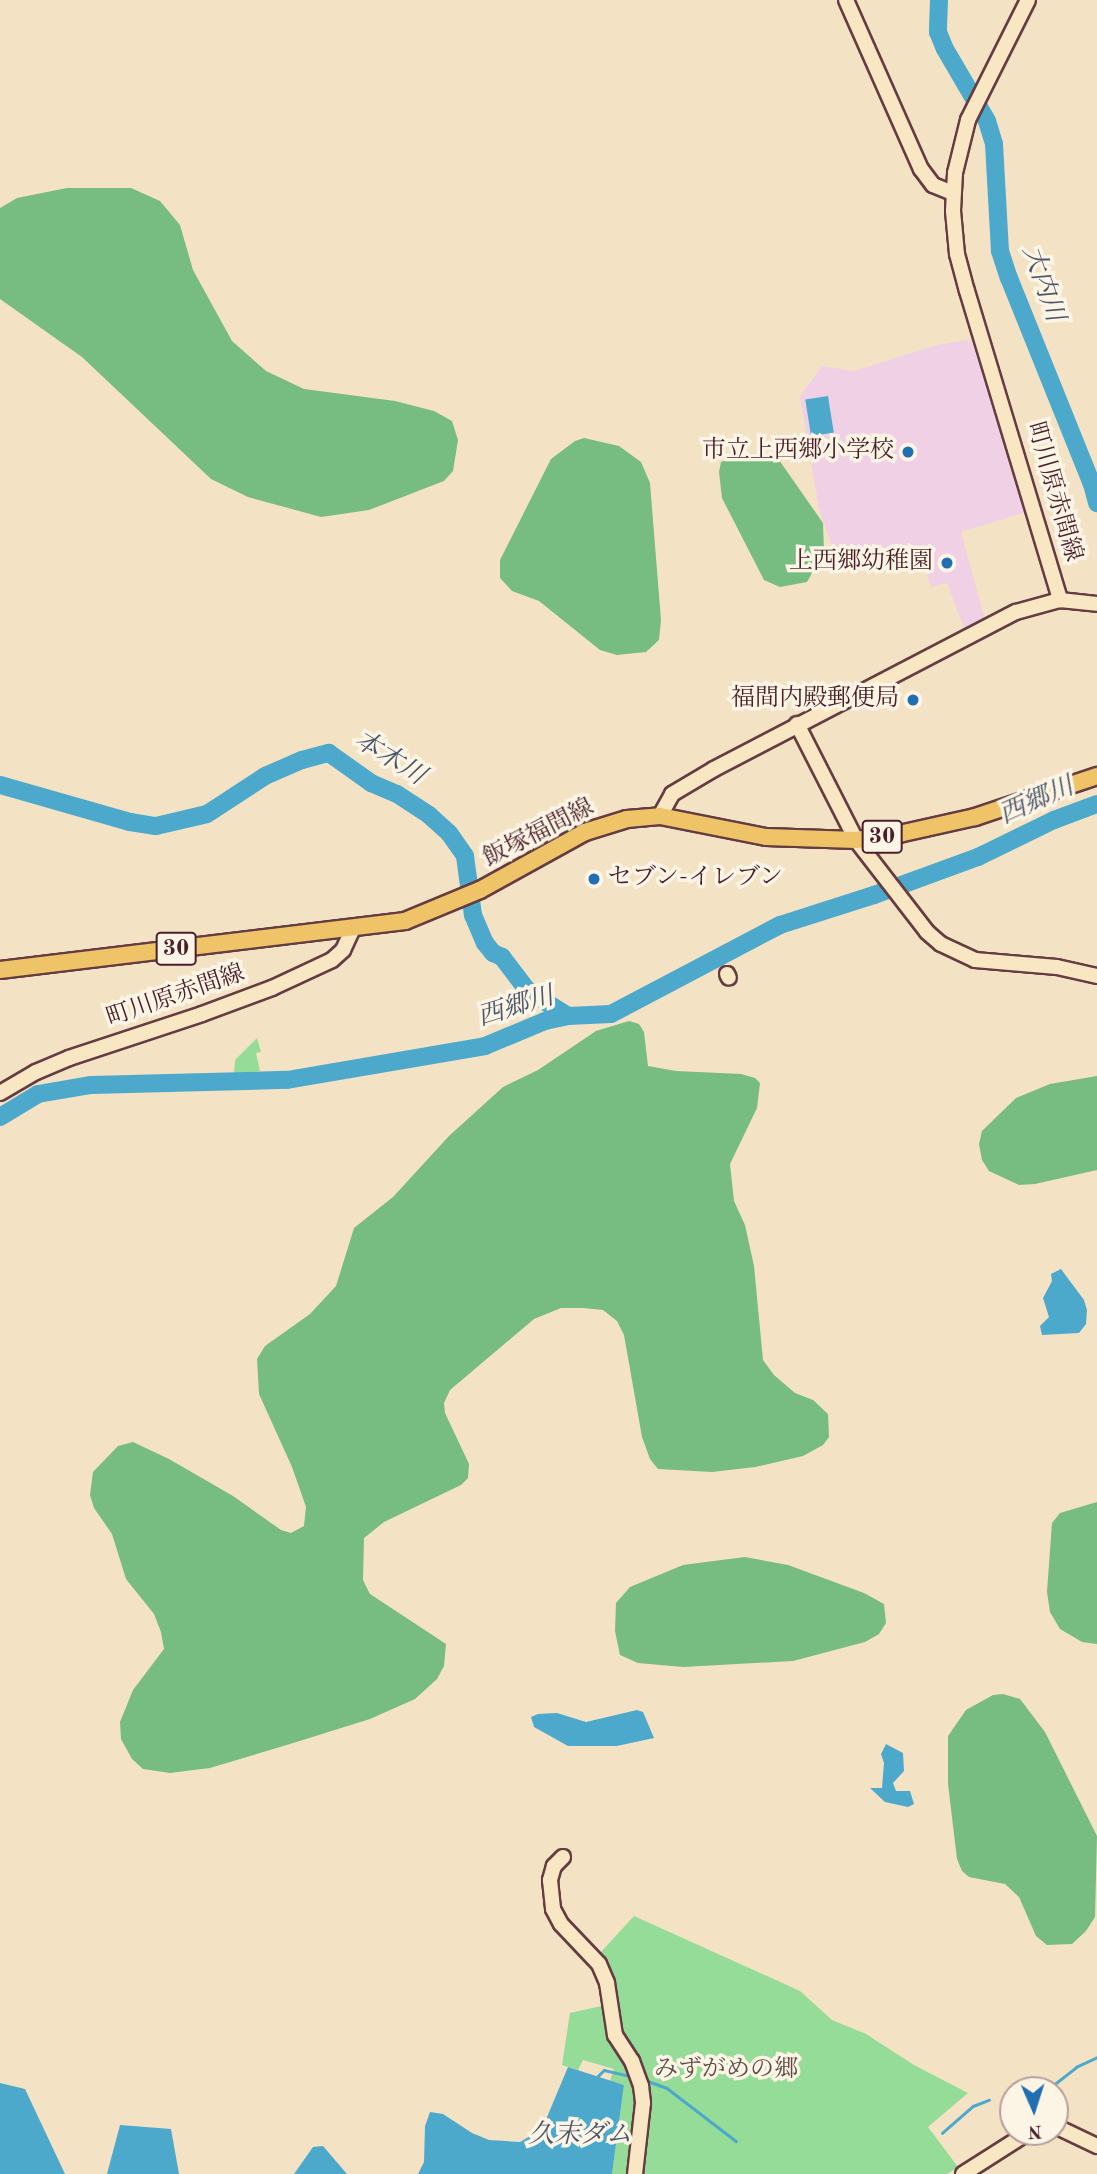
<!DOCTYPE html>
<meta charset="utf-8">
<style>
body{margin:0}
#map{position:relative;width:1097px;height:2174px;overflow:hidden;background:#f4e2c5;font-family:"Old Standard TT","Noto Serif JP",serif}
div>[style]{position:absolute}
.built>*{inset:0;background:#f0d0e5}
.green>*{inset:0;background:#94dc97}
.forest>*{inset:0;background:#77bc80}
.water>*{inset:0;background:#4da9cc;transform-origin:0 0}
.stream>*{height:2.5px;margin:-1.25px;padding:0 1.25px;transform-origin:1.25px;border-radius:1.25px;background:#4da9cc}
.river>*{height:18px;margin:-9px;padding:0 9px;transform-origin:9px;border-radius:9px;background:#4da9cc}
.roads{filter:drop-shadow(2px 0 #643c42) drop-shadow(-2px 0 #643c42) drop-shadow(0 2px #643c42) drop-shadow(0 -2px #643c42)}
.secondary>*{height:14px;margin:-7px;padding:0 7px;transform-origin:7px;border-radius:7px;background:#f9e7c3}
.primary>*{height:16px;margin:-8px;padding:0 8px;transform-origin:8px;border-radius:8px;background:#efc469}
.dots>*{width:19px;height:19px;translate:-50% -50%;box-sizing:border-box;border:4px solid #fcf5e5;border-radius:50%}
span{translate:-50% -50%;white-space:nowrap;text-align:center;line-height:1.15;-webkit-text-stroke:7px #fcf5e5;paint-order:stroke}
.shield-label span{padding:2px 5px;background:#fcf5e5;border:2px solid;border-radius:5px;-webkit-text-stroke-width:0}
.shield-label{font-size:23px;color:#4a1f2b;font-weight:700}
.poi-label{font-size:24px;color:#4a1f2b}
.right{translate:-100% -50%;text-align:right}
.left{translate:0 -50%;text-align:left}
.street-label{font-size:24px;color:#4a1f2b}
.park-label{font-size:24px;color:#5c4e46}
.water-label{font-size:26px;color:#4b566b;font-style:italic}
.north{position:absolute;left:999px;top:2076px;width:70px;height:70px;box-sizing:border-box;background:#fcf5e5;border:2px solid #b59f9b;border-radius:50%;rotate:177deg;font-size:19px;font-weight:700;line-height:28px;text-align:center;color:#4a1f2b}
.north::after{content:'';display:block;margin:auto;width:24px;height:32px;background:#1f6fb2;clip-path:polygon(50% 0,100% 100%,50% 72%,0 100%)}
</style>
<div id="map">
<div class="built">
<i style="clip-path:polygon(966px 340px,972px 342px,1026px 512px,961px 532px,984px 616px,982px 621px,965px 631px,947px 583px,931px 587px,918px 545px,841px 570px,819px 509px,800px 396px,822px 366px,854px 371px,937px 345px)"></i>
</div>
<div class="green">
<i style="clip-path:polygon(257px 1038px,261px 1052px,256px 1053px,260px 1071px,234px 1074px,235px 1060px)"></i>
<i style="clip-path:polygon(634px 1916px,800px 1991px,832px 2020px,866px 2034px,914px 2065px,968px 2093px,928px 2127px,958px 2167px,947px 2174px,612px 2174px,624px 2085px,610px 2081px,614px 2069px,583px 2060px,578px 2070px,562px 2065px,570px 2013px,606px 2005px,591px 1963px)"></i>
</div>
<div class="forest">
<i style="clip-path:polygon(67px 188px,131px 188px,160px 201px,180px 225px,193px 270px,232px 341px,266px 371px,304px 389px,395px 401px,434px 411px,452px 421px,458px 440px,453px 471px,444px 481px,369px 510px,321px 517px,248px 497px,211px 479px,82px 357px,0 299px,0 208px,17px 198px)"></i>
<i style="clip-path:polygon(584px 438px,619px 446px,641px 462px,650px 483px,661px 620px,659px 640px,646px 652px,617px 655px,600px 650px,539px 601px,512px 591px,500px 578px,500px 560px,551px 459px,575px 441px)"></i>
<i style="clip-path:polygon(744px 453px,768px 454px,779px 460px,823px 523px,824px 551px,807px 582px,780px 587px,764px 580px,722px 498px,719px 472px,721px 462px)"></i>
<i style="clip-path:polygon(629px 1021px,639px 1024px,644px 1032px,648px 1066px,676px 1071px,741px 1074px,755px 1078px,760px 1083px,757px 1108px,730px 1164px,734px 1201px,745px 1225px,754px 1266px,763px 1360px,774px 1375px,795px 1393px,813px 1400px,828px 1414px,829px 1437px,823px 1445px,803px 1456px,755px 1467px,712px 1472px,658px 1469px,650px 1459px,642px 1437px,624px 1335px,617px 1321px,603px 1310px,583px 1308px,561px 1308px,534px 1319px,450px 1390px,444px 1403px,445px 1413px,469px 1464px,468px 1478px,461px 1485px,384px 1522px,364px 1538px,363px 1580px,370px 1594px,446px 1644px,444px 1666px,437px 1679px,415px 1699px,370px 1719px,290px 1744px,210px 1768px,170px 1773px,143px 1769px,132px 1759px,121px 1739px,120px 1722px,133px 1690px,164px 1649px,161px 1632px,154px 1614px,126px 1579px,112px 1534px,94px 1508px,90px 1495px,93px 1472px,118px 1446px,133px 1442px,169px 1459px,233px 1496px,281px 1530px,291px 1533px,304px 1526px,306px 1507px,292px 1467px,259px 1394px,257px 1359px,265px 1346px,310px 1314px,336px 1286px,354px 1228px,393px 1197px,449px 1136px,503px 1087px,538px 1070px,596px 1031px)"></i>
<i style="clip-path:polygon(1097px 1076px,1097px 1170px,1035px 1184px,1019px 1185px,989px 1171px,982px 1160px,979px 1144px,982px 1131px,1016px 1098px,1050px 1084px)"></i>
<i style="clip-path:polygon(1097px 1502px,1097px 1644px,1082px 1642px,1060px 1629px,1050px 1612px,1047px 1592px,1052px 1523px,1060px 1513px)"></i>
<i style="clip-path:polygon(745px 1557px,788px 1565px,864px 1593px,884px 1604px,886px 1623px,879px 1634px,865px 1642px,793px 1661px,683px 1667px,638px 1663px,620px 1655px,615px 1631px,616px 1603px,630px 1587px,683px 1565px)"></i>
<i style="clip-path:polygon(1003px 1694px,1020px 1699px,1045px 1732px,1097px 1836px,1095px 1917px,1086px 1931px,1072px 1944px,1047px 1945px,1036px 1936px,1019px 1897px,1005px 1884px,969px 1877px,962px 1871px,957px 1859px,948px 1784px,948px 1736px,966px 1710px,993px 1695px)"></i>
</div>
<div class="water">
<i style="left:828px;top:396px;width:37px;height:23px;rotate:81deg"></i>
<i style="clip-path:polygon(1061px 1269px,1084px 1300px,1087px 1310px,1086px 1324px,1079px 1333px,1042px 1335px,1040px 1326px,1049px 1317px,1043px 1298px,1052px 1281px,1051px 1274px)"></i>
<i style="clip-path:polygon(637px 1710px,643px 1712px,654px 1738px,617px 1746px,568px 1746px,534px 1727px,531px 1717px,538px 1714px,557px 1713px,586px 1722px)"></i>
<i style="clip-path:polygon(886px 1744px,903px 1753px,904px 1771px,893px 1783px,896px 1791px,910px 1791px,914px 1804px,908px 1807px,885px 1802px,870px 1788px,882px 1788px,884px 1763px,881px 1754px)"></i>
<i style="clip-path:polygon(568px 2067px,624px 2085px,612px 2174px,418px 2174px,424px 2162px,425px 2126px,430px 2112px,443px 2114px,472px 2133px,489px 2140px,520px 2142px,542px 2129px)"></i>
<i style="clip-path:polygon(0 2083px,25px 2089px,65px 2174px,0 2174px)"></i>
<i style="clip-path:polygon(120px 2125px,171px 2129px,179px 2174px,107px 2174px)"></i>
<i style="clip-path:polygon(323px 2146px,347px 2174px,294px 2174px,313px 2147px)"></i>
</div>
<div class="stream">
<i style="left:596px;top:2078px;width:11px;rotate:-45deg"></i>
<i style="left:604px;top:2070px;width:28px;rotate:13deg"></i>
<i style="left:645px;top:2080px;width:23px;rotate:20deg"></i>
<i style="left:667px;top:2088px;width:87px;rotate:37.5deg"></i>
<i style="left:1047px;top:2090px;width:37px;rotate:-38deg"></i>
<i style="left:1076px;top:2067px;width:23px;rotate:-25deg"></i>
<i style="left:942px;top:2133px;width:41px;rotate:-41.1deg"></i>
<i style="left:973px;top:2106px;width:17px;rotate:-21deg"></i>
</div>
<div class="river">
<i style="left:939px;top:0;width:32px;rotate:92deg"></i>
<i style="left:938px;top:32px;width:18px;rotate:68deg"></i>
<i style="left:945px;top:49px;width:83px;rotate:59.7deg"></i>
<i style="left:987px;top:121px;width:24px;rotate:73deg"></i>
<i style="left:994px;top:144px;width:107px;rotate:86.8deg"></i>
<i style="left:1000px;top:251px;width:28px;rotate:72deg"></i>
<i style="left:1009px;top:278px;width:222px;rotate:68.1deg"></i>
<i style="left:1092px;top:484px;width:20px;rotate:75deg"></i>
<i style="left:0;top:785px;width:135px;rotate:15.9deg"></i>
<i style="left:130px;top:822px;width:26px;rotate:9deg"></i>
<i style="left:156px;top:826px;width:52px;rotate:-13.2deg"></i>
<i style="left:207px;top:814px;width:69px;rotate:-33.2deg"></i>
<i style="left:265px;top:776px;width:40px;rotate:-23.4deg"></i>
<i style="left:302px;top:760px;width:28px;rotate:-15deg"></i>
<i style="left:329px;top:753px;width:52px;rotate:35.5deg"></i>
<i style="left:371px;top:783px;width:28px;rotate:23deg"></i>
<i style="left:397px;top:794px;width:38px;rotate:33deg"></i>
<i style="left:429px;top:815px;width:27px;rotate:42deg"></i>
<i style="left:449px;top:833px;width:28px;rotate:55deg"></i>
<i style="left:465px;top:856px;width:60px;rotate:82.3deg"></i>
<i style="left:473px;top:915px;width:30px;rotate:67deg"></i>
<i style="left:485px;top:943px;width:13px;rotate:51deg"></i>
<i style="left:493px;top:953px;width:10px;rotate:24deg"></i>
<i style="left:502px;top:957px;width:43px;rotate:52.6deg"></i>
<i style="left:528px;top:991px;width:47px;rotate:32deg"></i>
<i style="left:0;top:1117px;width:44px;rotate:-31.2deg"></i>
<i style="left:38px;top:1094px;width:54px;rotate:-9.6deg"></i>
<i style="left:91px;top:1085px;width:196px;rotate:-1.5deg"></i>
<i style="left:287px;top:1080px;width:201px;rotate:-9.7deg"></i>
<i style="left:485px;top:1046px;width:65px;rotate:-22.6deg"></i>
<i style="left:545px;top:1021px;width:24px;rotate:-12deg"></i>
<i style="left:568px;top:1016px;width:43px;rotate:-2.7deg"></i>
<i style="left:611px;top:1014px;width:191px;rotate:-27.8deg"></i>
<i style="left:780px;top:925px;width:99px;rotate:-17.7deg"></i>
<i style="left:874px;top:895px;width:111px;rotate:-20.1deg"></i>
<i style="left:978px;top:857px;width:85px;rotate:-26deg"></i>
<i style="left:1054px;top:820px;width:46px;rotate:-20.4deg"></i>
</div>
<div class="roads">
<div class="secondary">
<i style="left:846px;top:0;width:185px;rotate:66.1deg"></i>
<i style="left:921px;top:169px;width:20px;rotate:53deg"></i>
<i style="left:933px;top:185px;width:22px;rotate:22deg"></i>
<i style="left:1028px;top:0;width:134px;rotate:116.6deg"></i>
<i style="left:968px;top:120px;width:55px;rotate:103.8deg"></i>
<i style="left:955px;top:173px;width:38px;rotate:93deg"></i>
<i style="left:953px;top:211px;width:43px;rotate:84.7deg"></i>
<i style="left:957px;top:254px;width:38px;rotate:75deg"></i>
<i style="left:967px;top:291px;width:323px;rotate:73.2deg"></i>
<i style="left:797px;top:724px;width:130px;rotate:63deg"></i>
<i style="left:856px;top:840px;width:116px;rotate:52.3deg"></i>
<i style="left:927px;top:932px;width:18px;rotate:41deg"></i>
<i style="left:941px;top:944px;width:38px;rotate:25deg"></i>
<i style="left:975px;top:960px;width:82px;rotate:4.9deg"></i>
<i style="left:1057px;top:967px;width:41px;rotate:12.7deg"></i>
<i style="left:660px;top:816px;width:25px;rotate:-61deg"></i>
<i style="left:672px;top:794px;width:49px;rotate:-30.8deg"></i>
<i style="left:714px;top:769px;width:340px;rotate:-27.5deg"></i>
<i style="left:1016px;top:612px;width:46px;rotate:-15.3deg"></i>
<i style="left:1060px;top:600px;width:37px;rotate:6deg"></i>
<i style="left:727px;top:974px;width:4px;rotate:63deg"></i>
<i style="left:0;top:1093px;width:42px;rotate:-30.3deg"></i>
<i style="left:36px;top:1072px;width:36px;rotate:-23deg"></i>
<i style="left:69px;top:1058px;width:140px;rotate:-18.3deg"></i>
<i style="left:202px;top:1014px;width:75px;rotate:-20.4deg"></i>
<i style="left:272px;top:988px;width:66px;rotate:-25deg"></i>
<i style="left:332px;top:960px;width:15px;rotate:-42deg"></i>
<i style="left:343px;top:950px;width:23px;rotate:-65deg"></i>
<i style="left:563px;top:1857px;width:13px;rotate:135deg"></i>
<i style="left:554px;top:1866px;width:15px;rotate:106deg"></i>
<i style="left:550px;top:1880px;width:29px;rotate:84deg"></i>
<i style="left:553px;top:1909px;width:17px;rotate:62deg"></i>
<i style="left:561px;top:1924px;width:55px;rotate:46.5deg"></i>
<i style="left:599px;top:1964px;width:21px;rotate:67deg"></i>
<i style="left:607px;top:1983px;width:53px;rotate:81.3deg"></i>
<i style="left:615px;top:2035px;width:31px;rotate:57deg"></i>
<i style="left:632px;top:2061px;width:27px;rotate:70deg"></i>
<i style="left:641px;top:2086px;width:17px;rotate:83deg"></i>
<i style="left:643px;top:2103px;width:71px;rotate:96.4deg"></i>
<i style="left:1055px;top:2126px;width:47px;rotate:25.5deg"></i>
<i style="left:963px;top:2174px;width:78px;rotate:-32.5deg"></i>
</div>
<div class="primary">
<i style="left:0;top:970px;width:408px;rotate:-6.9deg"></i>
<i style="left:405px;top:921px;width:81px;rotate:-22.5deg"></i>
<i style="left:480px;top:890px;width:120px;rotate:-28.9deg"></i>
<i style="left:585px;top:832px;width:44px;rotate:-17.2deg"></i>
<i style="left:627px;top:819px;width:33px;rotate:-5deg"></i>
<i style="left:660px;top:816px;width:108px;rotate:11.2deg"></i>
<i style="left:766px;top:837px;width:90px;rotate:1.9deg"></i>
<i style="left:856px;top:840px;width:43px;rotate:-7.9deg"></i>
<i style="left:899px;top:834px;width:78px;rotate:-12.6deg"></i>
<i style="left:975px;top:817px;width:129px;rotate:-18.6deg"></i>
</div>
</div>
<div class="dots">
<i style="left:908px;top:452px;background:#1f6fb2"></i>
<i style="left:947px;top:563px;background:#1f6fb2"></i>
<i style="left:913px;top:700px;background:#1f6fb2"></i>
<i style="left:594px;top:879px;background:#1f6fb2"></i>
</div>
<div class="shield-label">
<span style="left:882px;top:837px">30</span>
<span style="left:176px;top:949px">30</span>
</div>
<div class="poi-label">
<span class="right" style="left:894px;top:452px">市立上西郷小学校</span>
<span class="right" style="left:933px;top:563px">上西郷幼稚園</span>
<span class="right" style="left:899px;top:700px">福間内殿郵便局</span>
<span class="left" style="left:608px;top:879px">セブン-イレブン</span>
</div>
<div class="street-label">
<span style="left:1053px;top:492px;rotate:74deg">町川原赤間線</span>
<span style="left:539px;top:834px;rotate:-27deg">飯塚福間線</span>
<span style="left:176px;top:997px;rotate:-19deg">町川原赤間線</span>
</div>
<div class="park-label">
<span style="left:726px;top:2071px">みずがめの郷</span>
</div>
<div class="water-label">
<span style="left:1042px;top:284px;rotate:71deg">大内川</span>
<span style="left:389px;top:759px;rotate:32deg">本木川</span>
<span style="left:1037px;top:802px;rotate:-24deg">西郷川</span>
<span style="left:516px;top:1008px;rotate:-17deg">西郷川</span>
<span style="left:580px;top:2136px">久末ダム</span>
</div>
<div class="north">N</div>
</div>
